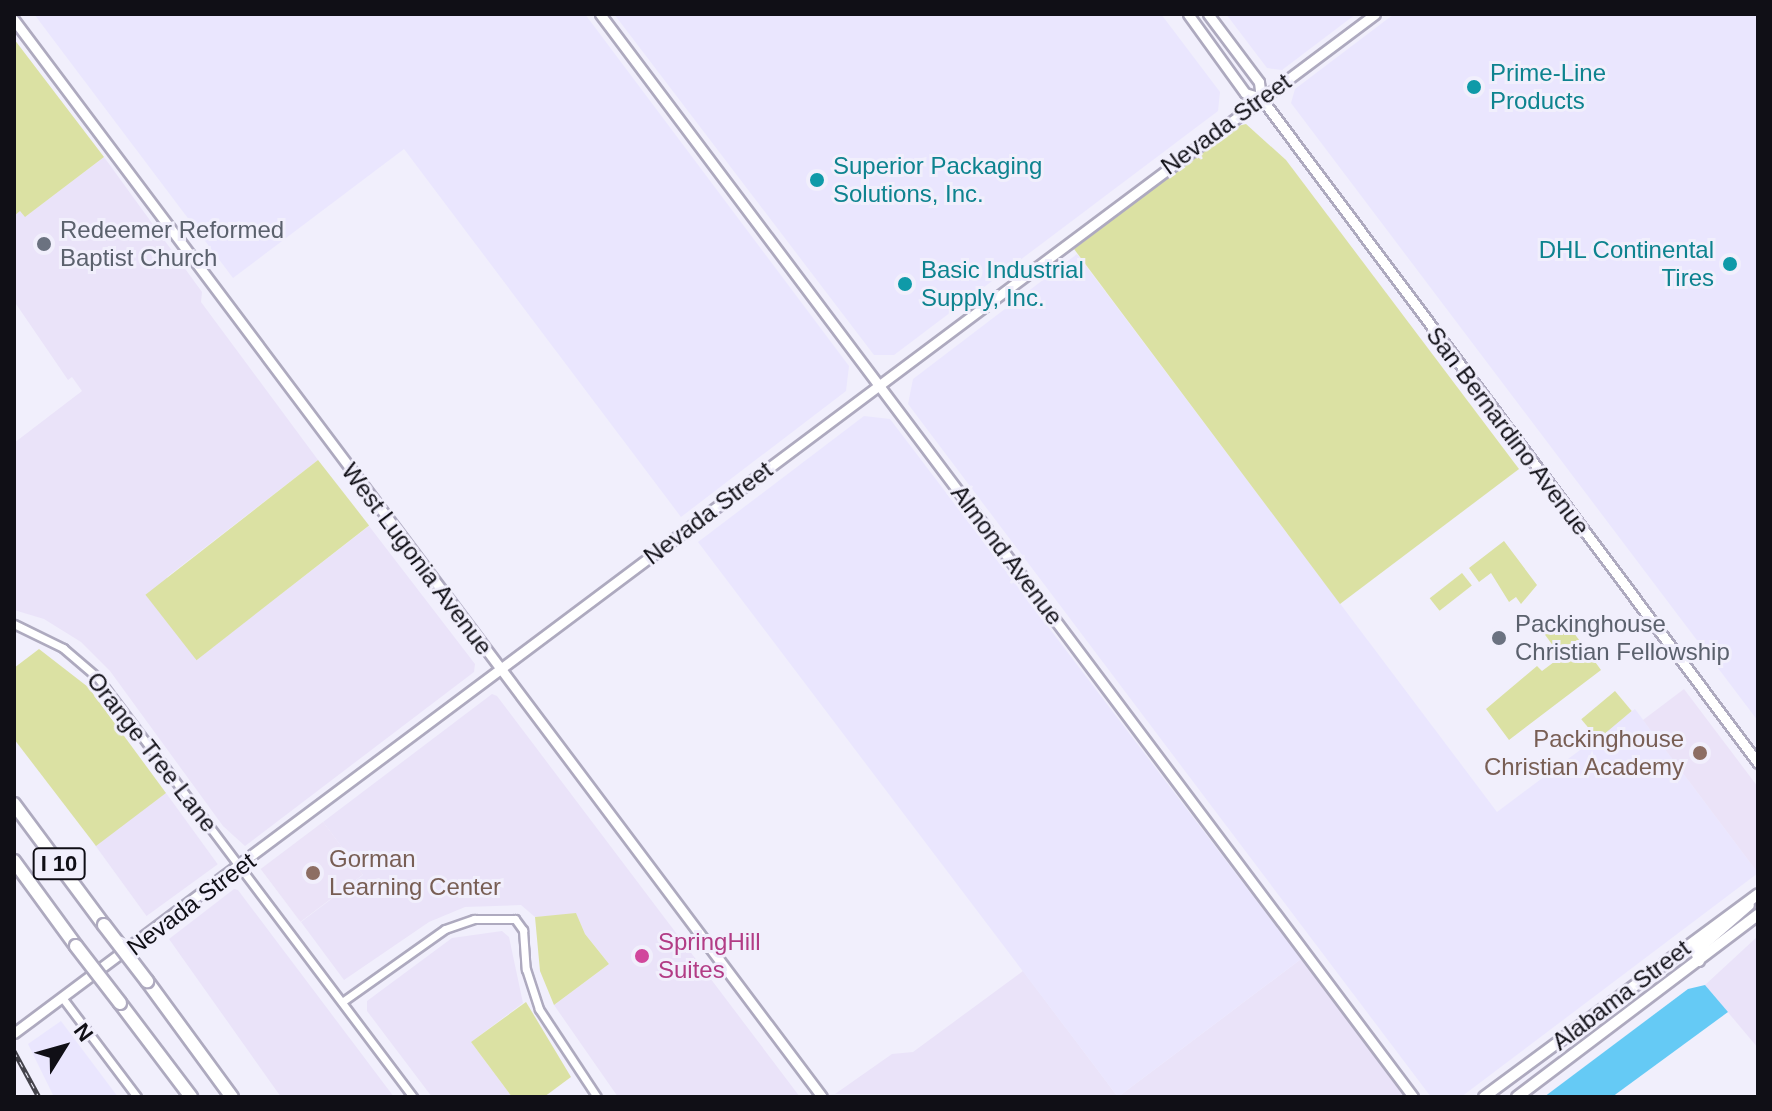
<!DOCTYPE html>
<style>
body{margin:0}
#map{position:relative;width:1772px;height:1111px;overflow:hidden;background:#f1effc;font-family:Helvetica,sans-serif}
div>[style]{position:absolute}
.commercial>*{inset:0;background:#eae3f9;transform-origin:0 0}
.built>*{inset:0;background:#eae6fe}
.education>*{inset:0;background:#ebe3f8;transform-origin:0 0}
.green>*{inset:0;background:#dbe1a3;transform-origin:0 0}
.water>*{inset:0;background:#65caf5}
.roads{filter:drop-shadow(2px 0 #aeaabf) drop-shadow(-2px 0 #aeaabf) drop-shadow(0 2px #aeaabf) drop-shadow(0 -2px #aeaabf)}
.street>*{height:7px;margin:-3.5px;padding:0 3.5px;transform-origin:3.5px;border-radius:3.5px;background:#fff}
.secondary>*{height:9px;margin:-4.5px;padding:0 4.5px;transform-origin:4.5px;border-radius:4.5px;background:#fff}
.primary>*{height:10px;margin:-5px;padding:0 5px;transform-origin:5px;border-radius:5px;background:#fff}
.highway>*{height:12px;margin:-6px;padding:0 6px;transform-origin:6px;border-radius:6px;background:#fff}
.rail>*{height:5px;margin-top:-2.5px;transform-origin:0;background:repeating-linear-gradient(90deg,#f1effc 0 6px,#44434b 0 12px);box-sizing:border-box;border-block:2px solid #44434b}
.bridges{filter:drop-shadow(2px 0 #aeaabf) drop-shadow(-2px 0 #aeaabf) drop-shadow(0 2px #aeaabf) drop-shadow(0 -2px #aeaabf)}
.highway-bridge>*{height:12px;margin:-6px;padding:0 6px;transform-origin:6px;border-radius:6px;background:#fff}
.dots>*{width:22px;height:22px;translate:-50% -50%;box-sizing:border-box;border:4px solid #f1effc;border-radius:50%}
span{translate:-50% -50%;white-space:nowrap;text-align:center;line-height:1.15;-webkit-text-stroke:6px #f1effc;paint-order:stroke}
.shield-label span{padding:2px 6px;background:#f1effc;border:2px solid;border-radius:6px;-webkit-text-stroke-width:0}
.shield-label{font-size:22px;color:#100f16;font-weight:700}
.culture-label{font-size:24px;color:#0d838f}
.left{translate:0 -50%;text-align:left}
.right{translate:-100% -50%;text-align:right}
.street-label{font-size:24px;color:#100f16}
.worship-label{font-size:24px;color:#5b616d}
.education-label{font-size:24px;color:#785e54}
.hotel-label{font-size:24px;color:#b23c85}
.frame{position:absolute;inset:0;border:16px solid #100f16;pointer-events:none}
.north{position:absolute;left:24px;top:1007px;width:80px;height:80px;-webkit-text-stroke:6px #f1effc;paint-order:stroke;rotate:53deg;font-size:22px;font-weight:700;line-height:32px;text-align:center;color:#100f16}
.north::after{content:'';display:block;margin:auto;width:28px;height:36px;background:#100f16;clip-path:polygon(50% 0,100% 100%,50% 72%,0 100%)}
</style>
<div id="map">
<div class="commercial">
<i style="clip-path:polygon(104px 157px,202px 292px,201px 302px,318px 460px,167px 577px,196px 660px,369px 526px,475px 664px,474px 672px,245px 846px,223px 826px,110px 671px,81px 642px,44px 619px,14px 610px,14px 443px,82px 391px,72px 377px,68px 380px,14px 301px,14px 216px,20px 211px,26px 216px)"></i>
<i style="clip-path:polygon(492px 694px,497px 696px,800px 1097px,618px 1097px,554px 1005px,609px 964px,585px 934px,576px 914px,535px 917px,521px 905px,465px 907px,429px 922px,344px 980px,301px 922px,363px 875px,323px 822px)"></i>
<i style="left:166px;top:793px;width:88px;height:88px;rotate:54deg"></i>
<i style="clip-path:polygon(234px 889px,238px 890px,394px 1097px,281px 1097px,169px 939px)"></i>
<i style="clip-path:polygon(502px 931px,509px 937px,523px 1003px,471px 1042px,512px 1097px,432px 1097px,367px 1011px,367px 1001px,452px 938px)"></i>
<i style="clip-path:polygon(1758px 936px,1758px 1048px,1705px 985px)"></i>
<i style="clip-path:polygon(1301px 959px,1405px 1097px,1118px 1097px)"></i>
<i style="clip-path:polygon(1023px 971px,1118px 1097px,835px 1094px,892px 1054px,913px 1052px)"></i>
</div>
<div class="built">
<i style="clip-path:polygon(34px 14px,585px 14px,849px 366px,846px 391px,681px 517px,404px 149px,233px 278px)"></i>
<i style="clip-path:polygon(614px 14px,1161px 14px,1220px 92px,1218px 111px,894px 355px,874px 355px)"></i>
<i style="clip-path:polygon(1226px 14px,1356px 14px,1282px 70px,1267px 68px)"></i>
<i style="clip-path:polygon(1394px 14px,1758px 14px,1758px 721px,1291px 103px,1295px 89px)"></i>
<i style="clip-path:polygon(1077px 254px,1497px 812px,1635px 709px,1758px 873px,1461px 1097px,1431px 1097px,908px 404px,913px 379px)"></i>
<i style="clip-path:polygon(864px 416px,890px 419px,1301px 959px,1118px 1097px,698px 542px)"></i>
<i style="clip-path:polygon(61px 1021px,118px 1097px,54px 1097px,28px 1044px)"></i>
</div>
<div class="education">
<i style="clip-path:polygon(1684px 689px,1758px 787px,1758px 873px,1643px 720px)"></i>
<i style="left:323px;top:822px;width:66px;height:78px;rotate:53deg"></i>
</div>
<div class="green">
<i style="clip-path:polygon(14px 39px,104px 157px,25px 217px,20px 211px,14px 216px)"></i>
<i style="clip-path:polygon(1246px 124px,1286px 160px,1519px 469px,1340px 604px,1074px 249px,1234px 127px)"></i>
<i style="left:318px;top:460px;width:83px;height:219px;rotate:52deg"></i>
<i style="clip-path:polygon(1504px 541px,1537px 585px,1521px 604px,1516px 597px,1509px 602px,1491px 573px,1479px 582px,1469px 568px)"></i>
<i style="left:1462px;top:573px;width:16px;height:41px;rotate:52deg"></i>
<i style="clip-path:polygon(1563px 618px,1601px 670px,1509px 740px,1486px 709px,1537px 666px,1542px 671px,1554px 662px,1547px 653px,1554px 647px,1540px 628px)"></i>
<i style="clip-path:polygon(39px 649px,88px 687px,166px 793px,96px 846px,14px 739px,14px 668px)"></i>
<i style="left:1615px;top:691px;width:26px;height:44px;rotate:50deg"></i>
<i style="clip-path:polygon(576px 913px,585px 934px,609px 964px,554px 1005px,540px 971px,535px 917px)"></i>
<i style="clip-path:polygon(526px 1002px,571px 1077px,544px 1097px,512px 1097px,471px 1042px)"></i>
</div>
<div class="water">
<i style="clip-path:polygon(1705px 985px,1728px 1012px,1612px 1097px,1544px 1097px,1688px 989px)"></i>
</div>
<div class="roads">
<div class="street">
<i style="left:14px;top:624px;width:55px;rotate:26.1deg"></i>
<i style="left:63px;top:648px;width:45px;rotate:40.5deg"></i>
<i style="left:97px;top:677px;width:526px;rotate:53.04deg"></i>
<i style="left:64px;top:1000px;width:121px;rotate:53deg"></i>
<i style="left:342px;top:1002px;width:126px;rotate:-35.3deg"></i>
<i style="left:445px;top:929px;width:31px;rotate:-19deg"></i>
<i style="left:474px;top:919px;width:41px"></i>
<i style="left:515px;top:919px;width:14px;rotate:54deg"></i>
<i style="left:523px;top:930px;width:39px;rotate:86deg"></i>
<i style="left:526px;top:969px;width:42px;rotate:72deg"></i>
<i style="left:539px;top:1009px;width:105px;rotate:56.6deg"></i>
</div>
<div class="secondary">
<i style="left:600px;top:14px;width:1354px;rotate:53.1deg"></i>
<i style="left:1188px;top:14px;width:97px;rotate:54.2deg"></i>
<i style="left:1245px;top:93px;width:17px;rotate:17deg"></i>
<i style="left:1208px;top:14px;width:85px;rotate:53.1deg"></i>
<i style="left:1259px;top:82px;width:16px;rotate:83deg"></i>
<i style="left:1261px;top:98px;width:830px;rotate:53.23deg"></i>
<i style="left:14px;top:20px;width:1346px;rotate:53.12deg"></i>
<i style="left:14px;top:1033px;width:1700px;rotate:-36.82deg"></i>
</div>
<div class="primary">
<i style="left:1699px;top:961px;width:10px;rotate:-107deg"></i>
<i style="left:1696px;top:951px;width:70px;rotate:-41deg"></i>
<i style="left:1484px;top:1097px;width:341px;rotate:-36.5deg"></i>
<i style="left:1517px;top:1097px;width:302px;rotate:-37.1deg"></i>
</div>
<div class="highway">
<i style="left:14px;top:804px;width:151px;rotate:53.4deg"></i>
<i style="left:14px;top:861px;width:105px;rotate:53.9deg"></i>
<i style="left:147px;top:981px;width:144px;rotate:53.8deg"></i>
<i style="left:120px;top:1003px;width:118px;rotate:52.9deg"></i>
</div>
</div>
<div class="rail">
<i style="left:14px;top:1051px;width:52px;rotate:61.5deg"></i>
</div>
<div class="bridges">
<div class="highway-bridge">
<i style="left:104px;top:925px;width:71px;rotate:52.5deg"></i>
<i style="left:76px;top:946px;width:72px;rotate:52.3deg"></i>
</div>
</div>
<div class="dots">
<i style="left:1474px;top:87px;background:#0f9aa8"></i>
<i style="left:817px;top:180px;background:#0f9aa8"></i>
<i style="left:44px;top:244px;background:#6b7280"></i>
<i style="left:1730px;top:264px;background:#0f9aa8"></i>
<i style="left:905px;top:284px;background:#0f9aa8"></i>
<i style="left:1499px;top:638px;background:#6b7280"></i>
<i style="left:1700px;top:753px;background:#8d6e63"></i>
<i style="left:313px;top:873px;background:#8d6e63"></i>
<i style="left:642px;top:956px;background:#d1479c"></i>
</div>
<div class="shield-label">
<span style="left:59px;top:864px">I 10</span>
</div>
<div class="culture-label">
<span class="left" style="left:1490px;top:87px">Prime-Line<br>Products</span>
<span class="left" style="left:833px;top:180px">Superior Packaging<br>Solutions, Inc.</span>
<span class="right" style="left:1714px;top:264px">DHL Continental<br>Tires</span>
<span class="left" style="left:921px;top:284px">Basic Industrial<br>Supply, Inc.</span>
</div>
<div class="street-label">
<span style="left:1226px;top:124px;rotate:-36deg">Nevada Street</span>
<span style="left:1508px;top:431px;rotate:53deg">San Bernardino Avenue</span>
<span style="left:708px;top:513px;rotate:-37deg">Nevada Street</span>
<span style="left:1007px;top:555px;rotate:53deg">Almond Avenue</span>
<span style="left:417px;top:559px;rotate:53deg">West Lugonia Avenue</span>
<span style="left:152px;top:752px;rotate:52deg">Orange Tree Lane</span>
<span style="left:191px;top:904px;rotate:-37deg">Nevada Street</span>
<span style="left:1621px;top:995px;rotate:-37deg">Alabama Street</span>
</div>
<div class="worship-label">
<span class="left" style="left:60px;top:244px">Redeemer Reformed<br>Baptist Church</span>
<span class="left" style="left:1515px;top:638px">Packinghouse<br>Christian Fellowship</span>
</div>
<div class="education-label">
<span class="right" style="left:1684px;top:753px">Packinghouse<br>Christian Academy</span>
<span class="left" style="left:329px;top:873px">Gorman<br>Learning Center</span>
</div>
<div class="hotel-label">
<span class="left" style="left:658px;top:956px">SpringHill<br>Suites</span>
</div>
<div class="frame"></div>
<div class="north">N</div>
</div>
